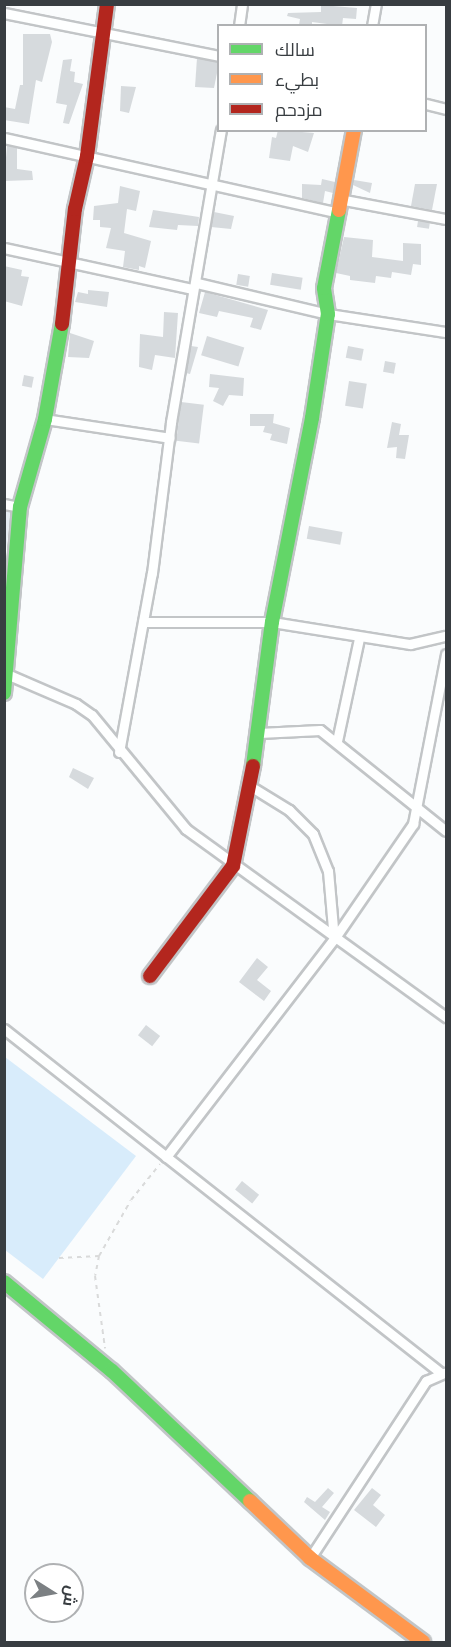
<!DOCTYPE html>
<meta charset="utf-8">
<style>
body{margin:0}
#map{position:relative;width:451px;height:1647px;overflow:hidden;background:#fafcfd;font-family:"Fira Sans Condensed",Cairo,sans-serif}
div>[style]{position:absolute}
.built>*{inset:0;background:#e6edf3}
.green>*{inset:0;background:#d8ecfb}
.building>*{inset:0;background:#d6dadd;transform-origin:0 0}
.path>*{height:2px;margin-top:-1px;transform-origin:0;background:repeating-linear-gradient(90deg,#d9dada 0 4.5px,transparent 0 9px)}
.roads{filter:drop-shadow(2px 0 #c2c5c7) drop-shadow(-2px 0 #c2c5c7) drop-shadow(0 2px #c2c5c7) drop-shadow(0 -2px #c2c5c7)}
.street>*{height:9px;margin:-4.5px;padding:0 4.5px;transform-origin:4.5px;border-radius:4.5px;background:#feffff}
.fast>*{height:14px;margin:-7px;padding:0 7px;transform-origin:7px;border-radius:7px;background:#63d668}
.slow>*{height:14px;margin:-7px;padding:0 7px;transform-origin:7px;border-radius:7px;background:#ff974d}
.jam>*{height:14px;margin:-7px;padding:0 7px;transform-origin:7px;border-radius:7px;background:#b3261e}
span{translate:-50% -50%;white-space:nowrap;text-align:center;line-height:1.15;-webkit-text-stroke:4.5px #fff;paint-order:stroke}
.frame{position:absolute;inset:0;border:6px solid #383d41;pointer-events:none}
.legend{position:absolute;left:217px;top:24px;width:210px;height:108px;box-sizing:border-box;background:#fff;border:2px solid #afb1b3;margin:0;padding:8px 10px;list-style:none;font-size:18px;color:#383d41}
.legend li{display:flex;align-items:center;gap:12px;height:30px}
.legend b{width:30px;border:2px solid #afb1b3}
.north{position:absolute;left:24px;top:1563px;width:60px;height:60px;box-sizing:border-box;background:#fff;border:2px solid #afb1b3;border-radius:50%;rotate:101deg;font-size:16px;font-weight:700;line-height:24px;text-align:center;color:#383d41}
.north::after{content:'';display:block;margin:auto;width:21px;height:27px;background:#7c8083;clip-path:polygon(50% 0,100% 100%,50% 72%,0 100%)}
</style>
<div id="map">
<div class="built">
<i style="clip-path:polygon(5px 511px,11px 511px,5px 558px,4px 511px)"></i>
</div>
<div class="green">
<i style="clip-path:polygon(5px 1057px,136px 1156px,43px 1279px,5px 1250px)"></i>
</div>
<div class="building">
<i style="clip-path:polygon(321px 5px,357px 8px,356px 19px,343px 18px,342px 26px,312px 22px,312px 26px,305px 26px,299px 25px,300px 19px,287px 16px,288px 13px,321px 12px)"></i>
<i style="clip-path:polygon(23px 34px,50px 34px,52px 42px,42px 82px,36px 80px,29px 124px,4px 120px,4px 107px,15px 109px,20px 85px,23px 85px)"></i>
<i style="clip-path:polygon(197px 58px,219px 63px,214px 88px,195px 87px)"></i>
<i style="clip-path:polygon(72px 59px,70px 71px,75px 72px,74px 82px,83px 84px,69px 124px,63px 123px,67px 105px,56px 103px,63px 60px)"></i>
<i style="clip-path:polygon(121px 86px,136px 87px,129px 113px,120px 111px)"></i>
<i style="clip-path:polygon(278px 130px,314px 133px,308px 152px,293px 146px,290px 161px,269px 158px,272px 137px,276px 138px)"></i>
<i style="clip-path:polygon(7px 146px,17px 148px,17px 169px,32px 171px,33px 180px,4px 181px)"></i>
<i style="clip-path:polygon(322px 179px,335px 182px,333px 193px,325px 191px,323px 203px,302px 198px,302px 184px,321px 185px)"></i>
<i style="clip-path:polygon(354px 180px,372px 183px,370px 193px,353px 185px)"></i>
<i style="clip-path:polygon(415px 184px,437px 184px,432px 210px,411px 206px)"></i>
<i style="clip-path:polygon(120px 186px,140px 191px,136px 211px,127px 209px,124px 233px,151px 241px,145px 268px,139px 266px,139px 270px,123px 267px,125px 251px,106px 248px,111px 228px,100px 227px,100px 220px,93px 220px,94px 206px,118px 203px)"></i>
<i style="clip-path:polygon(153px 210px,199px 217px,198px 226px,178px 225px,177px 230px,149px 227px)"></i>
<i style="clip-path:polygon(214px 212px,234px 216px,231px 229px,211px 227px)"></i>
<i style="left:418px;top:221px;width:12px;height:6px;rotate:9deg"></i>
<i style="clip-path:polygon(344px 237px,373px 240px,372px 257px,403px 261px,403px 243px,421px 244px,421px 265px,413px 264px,411px 275px,392px 272px,391px 278px,376px 276px,375px 283px,350px 280px,350px 276px,336px 273px)"></i>
<i style="clip-path:polygon(4px 266px,22px 270px,21px 276px,29px 277px,22px 306px,4px 301px)"></i>
<i style="left:272px;top:273px;width:31px;height:12px;rotate:9deg"></i>
<i style="left:238px;top:274px;width:12px;height:11px;rotate:9deg"></i>
<i style="clip-path:polygon(88px 290px,109px 292px,107px 307px,75px 302px,78px 292px,88px 294px)"></i>
<i style="clip-path:polygon(205px 292px,268px 310px,261px 330px,250px 327px,253px 318px,219px 311px,217px 317px,199px 313px)"></i>
<i style="clip-path:polygon(164px 312px,178px 313px,175px 358px,155px 355px,152px 370px,139px 367px,140px 334px,163px 337px)"></i>
<i style="clip-path:polygon(70px 333px,94px 341px,89px 358px,68px 357px)"></i>
<i style="left:207px;top:336px;width:39px;height:20px;rotate:17deg"></i>
<i style="clip-path:polygon(191px 346px,198px 347px,190px 374px,186px 373px)"></i>
<i style="left:348px;top:346px;width:16px;height:12px;rotate:11deg"></i>
<i style="left:385px;top:361px;width:11px;height:11px;rotate:10deg"></i>
<i style="clip-path:polygon(210px 374px,244px 378px,243px 396px,229px 395px,223px 406px,213px 401px,219px 388px,209px 387px)"></i>
<i style="left:24px;top:375px;width:10px;height:11px;rotate:11deg"></i>
<i style="left:349px;top:381px;width:18px;height:25px;rotate:9deg"></i>
<i style="left:181px;top:402px;width:23px;height:39px;rotate:7deg"></i>
<i style="clip-path:polygon(250px 414px,274px 414px,273px 423px,290px 428px,287px 444px,270px 440px,272px 434px,263px 432px,265px 426px,250px 426px)"></i>
<i style="clip-path:polygon(392px 422px,401px 424px,399px 435px,409px 435px,405px 459px,396px 458px,397px 447px,387px 448px)"></i>
<i style="left:309px;top:526px;width:34px;height:13px;rotate:10deg"></i>
<i style="clip-path:polygon(73px 768px,94px 778px,88px 789px,69px 777px)"></i>
<i style="clip-path:polygon(257px 958px,268px 967px,257px 980px,271px 991px,264px 1001px,239px 982px)"></i>
<i style="left:146px;top:1025px;width:18px;height:13px;rotate:38deg"></i>
<i style="left:242px;top:1181px;width:22px;height:11px;rotate:39deg"></i>
<i style="clip-path:polygon(328px 1488px,334px 1493px,322px 1507px,330px 1512px,325px 1520px,304px 1502px,307px 1497px,315px 1502px)"></i>
<i style="clip-path:polygon(372px 1488px,381px 1495px,373px 1505px,385px 1515px,376px 1527px,354px 1510px)"></i>
</div>
<div class="path">
<i style="left:99px;top:1256px;width:20px;rotate:101deg"></i>
<i style="left:95px;top:1276px;width:73px;rotate:82.1deg"></i>
<i style="left:59px;top:1258px;width:40px;rotate:-2.9deg"></i>
<i style="left:99px;top:1256px;width:64px;rotate:-60.3deg"></i>
<i style="left:131px;top:1200px;width:46px;rotate:-51.1deg"></i>
</div>
<div class="roads">
<div class="street">
<i style="left:4px;top:13px;width:219px;rotate:11.3deg"></i>
<i style="left:239px;top:26px;width:22px;rotate:-82deg"></i>
<i style="left:372px;top:26px;width:22px;rotate:-80deg"></i>
<i style="left:426px;top:104px;width:21px;rotate:14deg"></i>
<i style="left:4px;top:138px;width:343px;rotate:12.6deg"></i>
<i style="left:339px;top:199px;width:109px;rotate:10.6deg"></i>
<i style="left:4px;top:248px;width:192px;rotate:12.3deg"></i>
<i style="left:197px;top:283px;width:135px;rotate:13.3deg"></i>
<i style="left:328px;top:314px;width:119px;rotate:8.7deg"></i>
<i style="left:45px;top:419px;width:126px;rotate:8.6deg"></i>
<i style="left:4px;top:504px;width:16px;rotate:11deg"></i>
<i style="left:143px;top:622px;width:129px"></i>
<i style="left:272px;top:622px;width:140px;rotate:9.1deg"></i>
<i style="left:410px;top:644px;width:37px;rotate:-13deg"></i>
<i style="left:9px;top:675px;width:73px;rotate:23.4deg"></i>
<i style="left:76px;top:704px;width:19px;rotate:35deg"></i>
<i style="left:92px;top:715px;width:148px;rotate:50.5deg"></i>
<i style="left:186px;top:829px;width:321px;rotate:35.9deg"></i>
<i style="left:259px;top:733px;width:61px;rotate:-2.8deg"></i>
<i style="left:320px;top:730px;width:161px;rotate:38.7deg"></i>
<i style="left:337px;top:741px;width:105px;rotate:-77.9deg"></i>
<i style="left:119px;top:752px;width:182px;rotate:-79.6deg"></i>
<i style="left:152px;top:573px;width:152px;rotate:-82.8deg"></i>
<i style="left:171px;top:422px;width:296px;rotate:-80.3deg"></i>
<i style="left:250px;top:786px;width:46px;rotate:31.6deg"></i>
<i style="left:289px;top:810px;width:34px;rotate:45deg"></i>
<i style="left:313px;top:834px;width:40px;rotate:68deg"></i>
<i style="left:328px;top:871px;width:68px;rotate:85deg"></i>
<i style="left:4px;top:1029px;width:556px;rotate:38.21deg"></i>
<i style="left:166px;top:1157px;width:275px;rotate:-52.4deg"></i>
<i style="left:334px;top:939px;width:140px;rotate:-55.5deg"></i>
<i style="left:413px;top:824px;width:173px;rotate:-79deg"></i>
<i style="left:310px;top:1558px;width:212px;rotate:-56.8deg"></i>
<i style="left:426px;top:1381px;width:20px;rotate:-24deg"></i>
</div>
<div class="fast">
<i style="left:4px;top:693px;width:187px;rotate:-85.1deg"></i>
<i style="left:20px;top:507px;width:91px;rotate:-74.1deg"></i>
<i style="left:45px;top:419px;width:97px;rotate:-79.9deg"></i>
<i style="left:253px;top:766px;width:145px;rotate:-82.5deg"></i>
<i style="left:272px;top:622px;width:208px;rotate:-78.9deg"></i>
<i style="left:312px;top:418px;width:105px;rotate:-81.3deg"></i>
<i style="left:328px;top:314px;width:26px;rotate:-99deg"></i>
<i style="left:324px;top:288px;width:79px;rotate:-79.1deg"></i>
<i style="left:4px;top:1282px;width:140px;rotate:39.5deg"></i>
<i style="left:112px;top:1371px;width:190px;rotate:43.3deg"></i>
</div>
<div class="slow">
<i style="left:339px;top:210px;width:81px;rotate:-79.4deg"></i>
<i style="left:250px;top:1501px;width:83px;rotate:43.5deg"></i>
<i style="left:310px;top:1558px;width:141px;rotate:36.6deg"></i>
</div>
<div class="jam">
<i style="left:62px;top:324px;width:116px;rotate:-83.6deg"></i>
<i style="left:75px;top:209px;width:54px;rotate:-77.2deg"></i>
<i style="left:87px;top:156px;width:153px;rotate:-82.5deg"></i>
<i style="left:150px;top:976px;width:138px;rotate:-53deg"></i>
<i style="left:233px;top:866px;width:102px;rotate:-78.7deg"></i>
</div>
</div>
<div class="frame"></div>
<ul class="legend">
<li><b style="height:8px;background:#63d668"></b>سالك</li>
<li><b style="height:8px;background:#ff974d"></b>بطيء</li>
<li><b style="height:8px;background:#b3261e"></b>مزدحم</li>
</ul>
<div class="north">ش</div>
</div>
